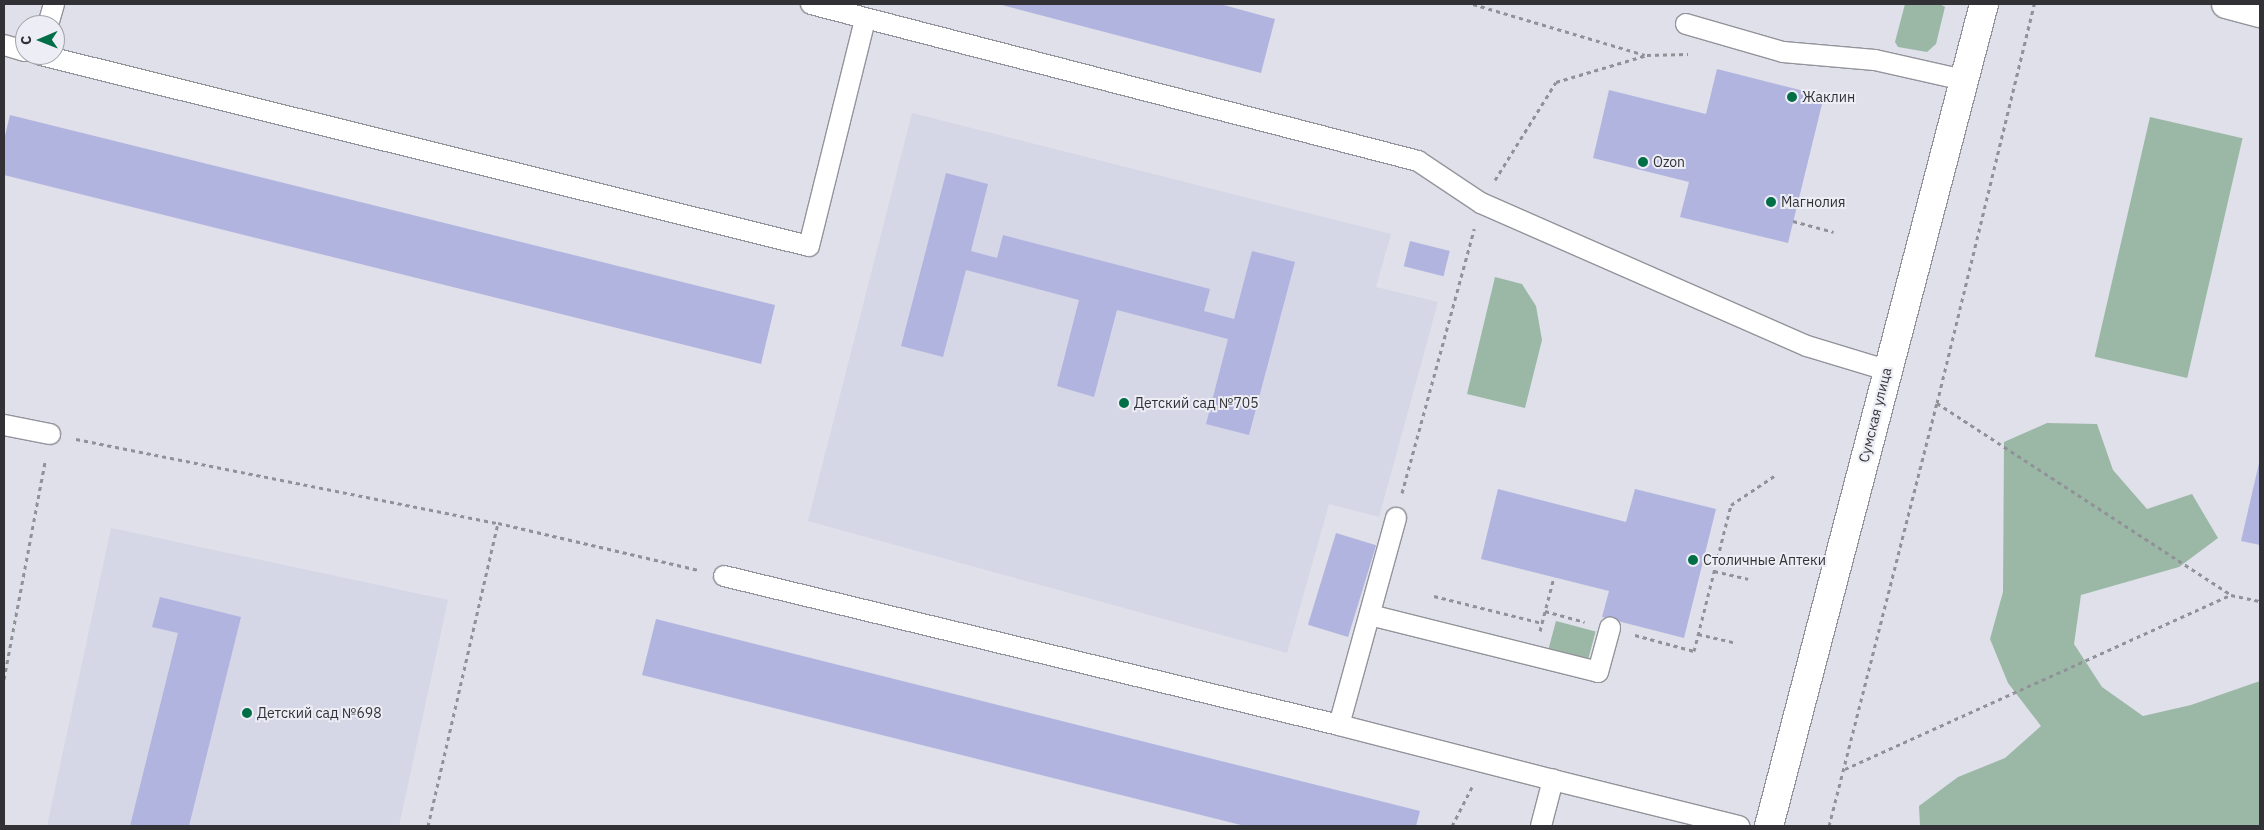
<!DOCTYPE html>
<meta charset="utf-8">
<style>
body{margin:0}
#map{position:relative;width:2264px;height:830px;overflow:hidden;background:#dfe0e9;font-family:"IBM Plex Sans",sans-serif}
div>[style]{position:absolute}
.built>*{inset:0;background:#d5d6e6}
.green>*{inset:0;background:#9bb8a7;transform-origin:0 0}
.building>*{inset:0;background:#b2b4e0;transform-origin:0 0}
.path>*{height:3px;margin-top:-1.5px;transform-origin:0;background:repeating-linear-gradient(90deg,#919198 0 4px,transparent 0 8px)}
.roads{filter:drop-shadow(1px 0 #93939b) drop-shadow(-1px 0 #93939b) drop-shadow(0 1px #93939b) drop-shadow(0 -1px #93939b)}
.service>*{height:20px;margin:-10px;padding:0 10px;transform-origin:10px;border-radius:10px;background:#fff}
.minor>*{height:28px;margin:-14px;padding:0 14px;transform-origin:14px;border-radius:14px;background:#fff}
.tertiary>*{height:28px;margin:-14px;padding:0 14px;transform-origin:14px;border-radius:14px;background:#fff}
.dots>*{width:14px;height:14px;translate:-50% -50%;box-sizing:border-box;border:2px solid #ededf6;border-radius:50%}
span{translate:-50% -50%;white-space:nowrap;text-align:center;line-height:1.15;-webkit-text-stroke:4px #ededf6;paint-order:stroke}
.poi-label{font-size:14px;color:#323236}
.left{translate:0 -50%;text-align:left}
.street-label{font-size:14px;color:#323236}
.frame{position:absolute;inset:0;border:5px solid #323236;pointer-events:none}
.north{position:absolute;left:15px;top:15px;width:50px;height:50px;box-sizing:border-box;background:#ededf6;border:1px solid #a2a2a9;border-radius:50%;rotate:269deg;font-size:14px;font-weight:700;line-height:20px;text-align:center;color:#323236}
.north::after{content:'';display:block;margin:auto;width:18px;height:22px;background:#006e46;clip-path:polygon(50% 0,100% 100%,50% 72%,0 100%)}
</style>
<div id="map">
<div class="built">
<i style="clip-path:polygon(912px 113px,1391px 234px,1376px 287px,1438px 302px,1379px 517px,1329px 504px,1287px 653px,808px 521px)"></i>
<i style="clip-path:polygon(111px 528px,448px 600px,399px 826px,47px 826px)"></i>
</div>
<div class="green">
<i style="clip-path:polygon(1905px 4px,1940px 4px,1945px 7px,1936px 44px,1927px 52px,1898px 47px,1895px 42px)"></i>
<i style="left:2150px;top:117px;width:95px;height:246px;rotate:13deg"></i>
<i style="clip-path:polygon(1495px 277px,1522px 284px,1536px 306px,1542px 340px,1525px 408px,1467px 394px)"></i>
<i style="clip-path:polygon(2047px 423px,2097px 424px,2113px 470px,2147px 509px,2192px 494px,2218px 538px,2179px 567px,2081px 595px,2074px 644px,2102px 687px,2143px 716px,2191px 705px,2260px 681px,2260px 826px,1920px 826px,1919px 806px,1958px 777px,2005px 758px,2041px 726px,2008px 683px,1990px 639px,2003px 592px,2004px 442px)"></i>
<i style="left:1556px;top:621px;width:41px;height:31px;rotate:15deg"></i>
</div>
<div class="building">
<i style="clip-path:polygon(998px 4px,1220px 4px,1275px 19px,1261px 73px)"></i>
<i style="clip-path:polygon(1717px 69px,1824px 96px,1788px 243px,1680px 217px,1689px 182px,1593px 158px,1609px 90px,1706px 114px)"></i>
<i style="clip-path:polygon(10px 115px,775px 305px,761px 364px,4px 175px,4px 140px)"></i>
<i style="clip-path:polygon(946px 173px,988px 184px,971px 251px,997px 258px,1003px 235px,1210px 289px,1204px 311px,1234px 319px,1252px 251px,1295px 262px,1249px 435px,1206px 424px,1228px 339px,1117px 310px,1094px 397px,1057px 386px,1079px 300px,966px 270px,943px 357px,901px 346px)"></i>
<i style="left:1410px;top:241px;width:41px;height:26px;rotate:14deg"></i>
<i style="clip-path:polygon(2260px 459px,2260px 545px,2241px 541px)"></i>
<i style="clip-path:polygon(1498px 489px,1626px 522px,1635px 489px,1716px 509px,1684px 638px,1602px 617px,1609px 591px,1481px 559px)"></i>
<i style="left:1336px;top:533px;width:42px;height:96px;rotate:17deg"></i>
<i style="clip-path:polygon(160px 597px,241px 617px,189px 826px,130px 826px,178px 633px,152px 627px)"></i>
<i style="clip-path:polygon(656px 619px,1420px 811px,1416px 826px,1245px 826px,642px 675px)"></i>
</div>
<div class="path">
<i style="left:1473px;top:4px;width:179px;rotate:16.5deg"></i>
<i style="left:1495px;top:180px;width:115px;rotate:-58.1deg"></i>
<i style="left:1556px;top:82px;width:95px;rotate:-16.5deg"></i>
<i style="left:1647px;top:55px;width:41px;rotate:-1.4deg"></i>
<i style="left:1793px;top:221px;width:42px;rotate:15deg"></i>
<i style="left:1937px;top:403px;width:351px;rotate:33.1deg"></i>
<i style="left:2231px;top:595px;width:30px;rotate:12deg"></i>
<i style="left:76px;top:439px;width:430px;rotate:11.3deg"></i>
<i style="left:498px;top:523px;width:206px;rotate:13.2deg"></i>
<i style="left:1402px;top:493px;width:274px;rotate:-74.7deg"></i>
<i style="left:1714px;top:571px;width:35px;rotate:13deg"></i>
<i style="left:1434px;top:596px;width:111px;rotate:14deg"></i>
<i style="left:1545px;top:611px;width:41px;rotate:15.4deg"></i>
<i style="left:1540px;top:631px;width:56px;rotate:-75.5deg"></i>
<i style="left:1698px;top:634px;width:36px;rotate:13deg"></i>
<i style="left:1635px;top:635px;width:61px;rotate:15.2deg"></i>
<i style="left:1694px;top:651px;width:151px;rotate:-75.8deg"></i>
<i style="left:1731px;top:505px;width:52px;rotate:-34deg"></i>
<i style="left:4px;top:679px;width:222px;rotate:-79.3deg"></i>
<i style="left:1845px;top:769px;width:423px;rotate:-24.3deg"></i>
<i style="left:428px;top:826px;width:311px;rotate:-77deg"></i>
<i style="left:1452px;top:826px;width:44px;rotate:-62.9deg"></i>
<i style="left:1829px;top:826px;width:437px;rotate:-75.7deg"></i>
<i style="left:1937px;top:403px;width:411px;rotate:-76.3deg"></i>
</div>
<div class="roads">
<div class="service">
<i style="left:811px;top:4px;width:627px;rotate:14.5deg"></i>
<i style="left:1418px;top:161px;width:76px;rotate:33.7deg"></i>
<i style="left:1481px;top:203px;width:356px;rotate:23.7deg"></i>
<i style="left:1807px;top:346px;width:83px;rotate:16.9deg"></i>
<i style="left:1686px;top:24px;width:101px;rotate:16.1deg"></i>
<i style="left:1783px;top:52px;width:92px;rotate:5deg"></i>
<i style="left:1875px;top:60px;width:91px;rotate:12.7deg"></i>
<i style="left:48px;top:25px;width:22px;rotate:-74deg"></i>
<i style="left:4px;top:45px;width:22px;rotate:16deg"></i>
<i style="left:41px;top:55px;width:791px;rotate:13.97deg"></i>
<i style="left:809px;top:246px;width:234px;rotate:-76.1deg"></i>
<i style="left:4px;top:425px;width:47px;rotate:11.1deg"></i>
<i style="left:724px;top:576px;width:633px;rotate:13.62deg"></i>
<i style="left:1339px;top:725px;width:221px;rotate:14.4deg"></i>
<i style="left:1370px;top:615px;width:235px;rotate:14deg"></i>
<i style="left:1598px;top:672px;width:46px;rotate:-74.7deg"></i>
<i style="left:1339px;top:725px;width:215px;rotate:-74.6deg"></i>
<i style="left:1541px;top:826px;width:48px;rotate:-75.4deg"></i>
<i style="left:1553px;top:780px;width:192px;rotate:13.9deg"></i>
</div>
<div class="minor">
<i style="left:2226px;top:4px;width:35px;rotate:15deg"></i>
</div>
<div class="tertiary">
<i style="left:1769px;top:826px;width:850px;rotate:-75.34deg"></i>
</div>
</div>
<div class="dots">
<i style="left:1792px;top:97px;background:#006e46"></i>
<i style="left:1643px;top:162px;background:#006e46"></i>
<i style="left:1771px;top:202px;background:#006e46"></i>
<i style="left:1124px;top:403px;background:#006e46"></i>
<i style="left:1693px;top:560px;background:#006e46"></i>
<i style="left:247px;top:713px;background:#006e46"></i>
</div>
<div class="poi-label">
<span class="left" style="left:1802px;top:97px">Жаклин</span>
<span class="left" style="left:1653px;top:162px">Ozon</span>
<span class="left" style="left:1781px;top:202px">Магнолия</span>
<span class="left" style="left:1134px;top:403px">Детский сад №705</span>
<span class="left" style="left:1703px;top:560px">Столичные Аптеки</span>
<span class="left" style="left:257px;top:713px">Детский сад №698</span>
</div>
<div class="street-label">
<span style="left:1875px;top:415px;rotate:-76deg">Сумская улица</span>
</div>
<div class="frame"></div>
<div class="north">С</div>
</div>
